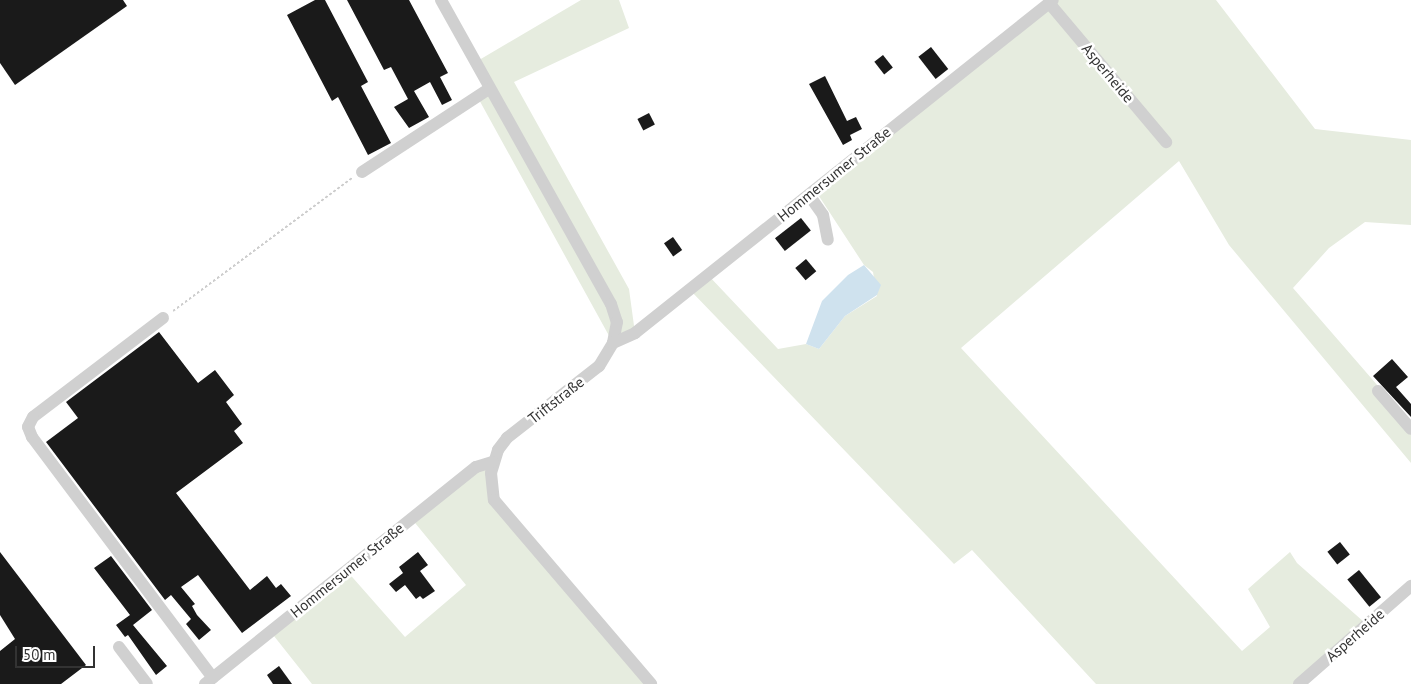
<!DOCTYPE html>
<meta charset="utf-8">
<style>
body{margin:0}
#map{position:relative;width:1411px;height:684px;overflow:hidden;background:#fff;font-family:"PT Sans",sans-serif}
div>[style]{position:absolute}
.green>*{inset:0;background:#e6ecdf}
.water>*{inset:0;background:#cfe2ee}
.building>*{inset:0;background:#1a1a1a;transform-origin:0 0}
.path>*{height:2px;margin-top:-1px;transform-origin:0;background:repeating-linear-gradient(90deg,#cdcdcd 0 2.5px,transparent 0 5px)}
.minor>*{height:12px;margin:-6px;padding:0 6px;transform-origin:6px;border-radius:6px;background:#d0d0d0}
span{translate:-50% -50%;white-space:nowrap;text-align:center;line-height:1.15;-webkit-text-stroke:5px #fff;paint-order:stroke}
.street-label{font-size:15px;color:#333}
.scale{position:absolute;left:15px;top:646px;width:80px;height:22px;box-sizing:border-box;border:2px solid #333;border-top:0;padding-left:6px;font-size:15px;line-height:18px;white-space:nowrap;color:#333;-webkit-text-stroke:4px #fff;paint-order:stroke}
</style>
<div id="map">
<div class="green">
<i style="clip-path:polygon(581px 0,619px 0,629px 28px,514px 82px,629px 289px,635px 333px,613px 343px,477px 96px,488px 89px,474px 63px)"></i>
<i style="clip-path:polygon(1053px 0,1216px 0,1315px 129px,1411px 140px,1411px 225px,1365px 222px,1329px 248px,1293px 288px,1411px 424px,1411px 463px,1229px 245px,1179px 161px,961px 348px,1242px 651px,1270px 627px,1248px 589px,1290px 552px,1297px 563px,1364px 622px,1293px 684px,1096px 684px,972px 550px,954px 564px,690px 290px,708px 275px,778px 349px,806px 344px,819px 349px,845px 316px,877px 296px,873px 272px,864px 265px,815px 190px)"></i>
<i style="clip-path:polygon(492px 462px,491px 489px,651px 684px,312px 684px,270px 631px,346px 570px,405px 637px,466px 585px,411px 518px)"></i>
</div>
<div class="water">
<i style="clip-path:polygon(864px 265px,881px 285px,877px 295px,845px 316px,819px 349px,806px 344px,822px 301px,848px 275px)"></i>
</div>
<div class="building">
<i style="clip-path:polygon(0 0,123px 0,127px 6px,15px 85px,0 63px)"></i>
<i style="clip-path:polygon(315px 0,325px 0,368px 82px,361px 86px,391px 143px,368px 155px,338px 97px,332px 101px,287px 15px)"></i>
<i style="clip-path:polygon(347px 0,409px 0,448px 73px,440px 77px,452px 100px,442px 105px,430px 82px,414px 91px,429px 117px,409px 128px,394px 107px,408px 99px,391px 67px,384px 70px)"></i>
<i style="left:931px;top:47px;width:28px;height:16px;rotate:52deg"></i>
<i style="left:883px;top:55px;width:16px;height:11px;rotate:52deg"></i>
<i style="clip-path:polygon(825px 76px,847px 121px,856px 117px,862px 129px,850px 135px,852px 140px,843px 145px,809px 84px)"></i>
<i style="left:649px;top:113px;width:13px;height:13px;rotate:63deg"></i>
<i style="left:801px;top:218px;width:16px;height:33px;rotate:52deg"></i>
<i style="left:673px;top:237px;width:16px;height:11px;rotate:55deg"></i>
<i style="left:806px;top:259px;width:16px;height:14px;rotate:50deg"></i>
<i style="clip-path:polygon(159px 332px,198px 383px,215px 370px,234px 395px,226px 402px,242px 424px,234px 431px,243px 443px,176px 493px,250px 590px,267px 576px,276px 588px,281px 584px,291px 596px,242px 633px,198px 575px,181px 587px,195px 604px,192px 606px,197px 615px,211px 630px,199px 640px,186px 624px,191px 619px,171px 595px,165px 600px,46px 442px,78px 418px,66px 402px)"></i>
<i style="clip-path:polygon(1392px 359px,1408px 377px,1396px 387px,1411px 404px,1411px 417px,1373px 376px)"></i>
<i style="left:1340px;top:542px;width:16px;height:16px;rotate:52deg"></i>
<i style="clip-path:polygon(0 552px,86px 665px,61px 684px,0 684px,0 651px,15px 639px,0 615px)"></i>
<i style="clip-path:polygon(418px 552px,428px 565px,420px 571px,435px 591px,423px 599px,420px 596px,416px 599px,405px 585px,396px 592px,389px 584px,403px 573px,399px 567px)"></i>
<i style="clip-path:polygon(111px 556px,152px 610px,133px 625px,167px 666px,156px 675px,128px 635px,125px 637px,116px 625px,130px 615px,94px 568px)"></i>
<i style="left:1359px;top:570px;width:35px;height:15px;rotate:51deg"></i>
<i style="clip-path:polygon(279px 666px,292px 684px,273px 684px,267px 675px)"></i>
</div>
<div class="path">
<i style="left:173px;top:311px;width:223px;rotate:-36.6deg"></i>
</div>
<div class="minor">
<i style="left:441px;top:0;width:348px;rotate:60.8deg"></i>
<i style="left:611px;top:304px;width:19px;rotate:72deg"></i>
<i style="left:617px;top:322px;width:21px;rotate:101deg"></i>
<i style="left:613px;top:343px;width:27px;rotate:121deg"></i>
<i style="left:599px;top:366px;width:117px;rotate:142deg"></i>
<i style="left:507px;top:438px;width:15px;rotate:127deg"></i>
<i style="left:498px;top:450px;width:24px;rotate:107deg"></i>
<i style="left:491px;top:473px;width:27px;rotate:84deg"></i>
<i style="left:494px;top:500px;width:242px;rotate:49.5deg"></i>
<i style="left:1049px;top:3px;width:182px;rotate:49.9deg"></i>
<i style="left:362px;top:172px;width:152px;rotate:-33.2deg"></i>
<i style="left:809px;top:195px;width:24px;rotate:55deg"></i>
<i style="left:823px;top:215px;width:25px;rotate:79deg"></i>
<i style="left:163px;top:318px;width:163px;rotate:142.7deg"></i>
<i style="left:33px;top:417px;width:11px;rotate:117deg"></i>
<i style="left:28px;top:427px;width:11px;rotate:68deg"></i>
<i style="left:32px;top:437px;width:301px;rotate:53.1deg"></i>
<i style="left:613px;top:343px;width:24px;rotate:-24deg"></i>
<i style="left:635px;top:333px;width:534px;rotate:-38.54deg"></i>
<i style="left:1378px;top:391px;width:50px;rotate:49deg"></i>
<i style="left:119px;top:647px;width:46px;rotate:52.9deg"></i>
<i style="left:205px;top:684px;width:347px;rotate:-38.7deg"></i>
<i style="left:476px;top:467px;width:17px;rotate:-17deg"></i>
<i style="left:1299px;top:684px;width:149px;rotate:-41.2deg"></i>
</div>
<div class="street-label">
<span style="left:1108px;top:73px;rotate:50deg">Asperheide</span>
<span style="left:834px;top:174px;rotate:-39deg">Hommersumer Straße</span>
<span style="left:556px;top:400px;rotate:-38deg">Triftstraße</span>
<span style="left:347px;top:570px;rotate:-39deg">Hommersumer Straße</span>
<span style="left:1355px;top:635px;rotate:-41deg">Asperheide</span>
</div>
<div class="scale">50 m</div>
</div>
